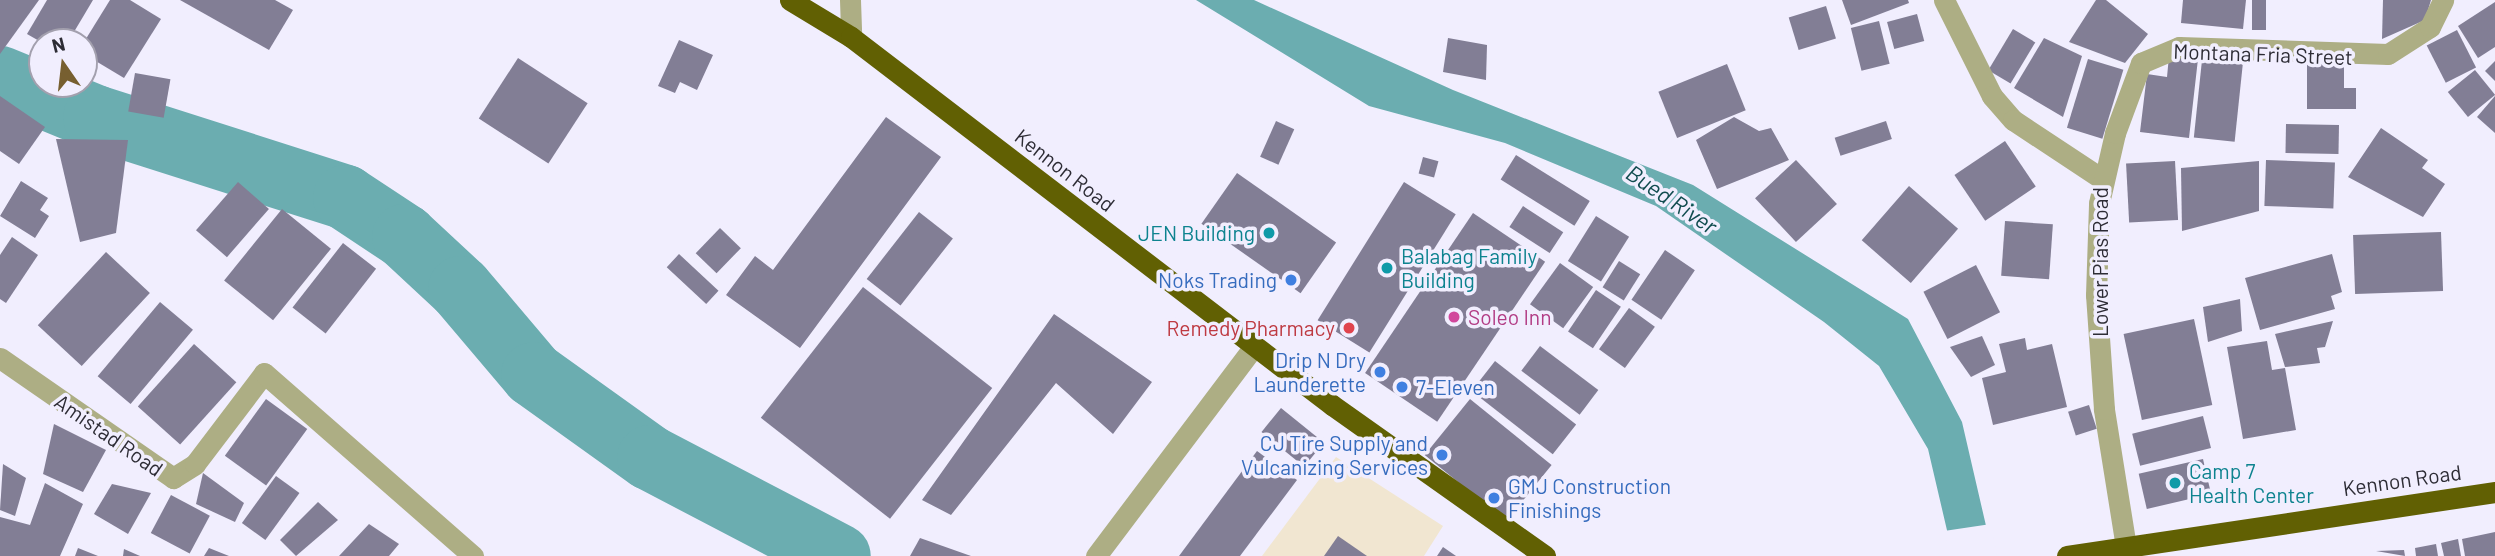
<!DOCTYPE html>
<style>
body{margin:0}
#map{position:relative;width:2495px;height:556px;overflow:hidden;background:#f1eefe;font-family:Barlow,sans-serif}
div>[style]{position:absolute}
.commercial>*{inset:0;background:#f1e6d1}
.water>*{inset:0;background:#6badb0}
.pier>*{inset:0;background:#f1eefe}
.river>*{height:65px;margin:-32.5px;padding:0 32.5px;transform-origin:32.5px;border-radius:32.5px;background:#6badb0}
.building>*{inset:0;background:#827e95;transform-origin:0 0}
.minor>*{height:21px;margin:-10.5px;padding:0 10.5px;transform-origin:10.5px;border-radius:10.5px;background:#adae84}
.highway>*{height:21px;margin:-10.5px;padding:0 10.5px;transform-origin:10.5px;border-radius:10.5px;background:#616003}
.dots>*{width:19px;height:19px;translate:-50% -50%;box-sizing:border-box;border:4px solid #f1eefe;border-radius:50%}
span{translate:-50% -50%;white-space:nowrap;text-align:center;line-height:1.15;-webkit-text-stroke:7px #f1eefe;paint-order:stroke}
.street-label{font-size:21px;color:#2d2c35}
.culture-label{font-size:21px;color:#0d838f}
.right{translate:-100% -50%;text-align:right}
.left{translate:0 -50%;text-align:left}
.shop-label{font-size:21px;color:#366cbe}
.hotel-label{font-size:21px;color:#b23c85}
.health-label{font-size:21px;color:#be3a42}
.water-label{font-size:23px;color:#124d50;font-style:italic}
.north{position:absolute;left:28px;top:28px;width:70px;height:70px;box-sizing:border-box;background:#f1eefe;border:2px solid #a3a0ae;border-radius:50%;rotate:346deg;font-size:19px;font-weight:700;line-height:28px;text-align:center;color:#2d2c35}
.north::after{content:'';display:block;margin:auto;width:24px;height:32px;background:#775f30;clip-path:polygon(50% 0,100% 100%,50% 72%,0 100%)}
</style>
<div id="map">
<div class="commercial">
<i style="clip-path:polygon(1336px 457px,1443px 526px,1424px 556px,1262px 556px)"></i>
</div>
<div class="water">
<i style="clip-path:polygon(1196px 0,1254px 0,1453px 90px,1693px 185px,1908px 319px,1962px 422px,1993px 556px,1953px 556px,1928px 449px,1879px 366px,1824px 322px,1656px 206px,1505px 143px,1369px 106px)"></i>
</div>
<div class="pier">
<i style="clip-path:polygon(1991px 524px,1997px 556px,1950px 556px,1944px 531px)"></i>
</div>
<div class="river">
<i style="left:0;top:78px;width:103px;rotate:22.3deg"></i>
<i style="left:95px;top:117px;width:262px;rotate:17.7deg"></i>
<i style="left:345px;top:197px;width:71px;rotate:33.5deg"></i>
<i style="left:404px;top:236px;width:76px;rotate:42.9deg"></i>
<i style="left:460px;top:288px;width:113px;rotate:49.7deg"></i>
<i style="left:533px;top:374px;width:143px;rotate:35.6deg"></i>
<i style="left:649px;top:457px;width:213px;rotate:27.6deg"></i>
</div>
<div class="building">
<i style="clip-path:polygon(0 0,39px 0,0 54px)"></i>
<i style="clip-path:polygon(47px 0,93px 0,68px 42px,41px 42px,27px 34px)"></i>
<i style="clip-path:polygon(110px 0,130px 0,161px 19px,124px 78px,84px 54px,84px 42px)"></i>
<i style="clip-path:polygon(180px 0,275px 0,293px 10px,269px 50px)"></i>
<i style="clip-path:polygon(1842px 0,1908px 0,1909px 3px,1851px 25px)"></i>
<i style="clip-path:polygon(2096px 0,2106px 0,2148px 34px,2125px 63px,2069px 42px)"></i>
<i style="clip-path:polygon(2183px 0,2246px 0,2243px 29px,2181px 23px)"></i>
<i style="left:2252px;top:0;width:14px;height:30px"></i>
<i style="clip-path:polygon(2383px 0,2431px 0,2425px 20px,2382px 39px)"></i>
<i style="clip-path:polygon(2495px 2px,2495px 47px,2478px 58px,2458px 26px)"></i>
<i style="left:1826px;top:6px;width:34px;height:39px;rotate:73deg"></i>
<i style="left:1917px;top:14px;width:28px;height:31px;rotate:75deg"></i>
<i style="left:1879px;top:21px;width:44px;height:29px;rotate:76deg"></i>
<i style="left:2013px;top:29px;width:26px;height:48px;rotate:31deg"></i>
<i style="left:2457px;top:30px;width:42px;height:34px;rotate:63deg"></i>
<i style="clip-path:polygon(1448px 38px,1487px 45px,1486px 80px,1443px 72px)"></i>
<i style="clip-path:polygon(2044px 38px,2082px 56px,2063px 117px,2014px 88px)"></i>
<i style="clip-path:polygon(679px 40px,713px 55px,697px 90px,680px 82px,675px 93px,658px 86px)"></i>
<i style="clip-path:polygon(2169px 56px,2198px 59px,2189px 138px,2140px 132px,2147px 74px,2167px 77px)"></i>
<i style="left:518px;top:58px;width:83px;height:72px;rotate:33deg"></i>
<i style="left:2088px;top:59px;width:37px;height:72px;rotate:17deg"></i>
<i style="left:2202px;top:60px;width:41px;height:78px;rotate:6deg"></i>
<i style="clip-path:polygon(2495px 61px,2495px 81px,2485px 71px)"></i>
<i style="left:1727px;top:64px;width:50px;height:74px;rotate:68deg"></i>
<i style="clip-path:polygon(2307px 64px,2344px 64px,2344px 88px,2356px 88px,2356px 109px,2307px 109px)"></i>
<i style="left:2475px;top:70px;width:32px;height:35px;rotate:51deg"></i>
<i style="left:135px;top:73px;width:36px;height:39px;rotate:10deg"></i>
<i style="clip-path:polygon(0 96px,45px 127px,19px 164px,0 151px)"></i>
<i style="clip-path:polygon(2495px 96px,2495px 133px,2477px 117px)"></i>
<i style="clip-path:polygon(886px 117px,941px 157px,800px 348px,726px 295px,755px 256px,773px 270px)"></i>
<i style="clip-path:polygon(1734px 117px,1759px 131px,1771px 128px,1789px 160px,1717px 189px,1696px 140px)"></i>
<i style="left:1276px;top:121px;width:20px;height:39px;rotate:24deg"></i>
<i style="left:1886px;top:121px;width:19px;height:54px;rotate:72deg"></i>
<i style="left:2286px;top:124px;width:53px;height:29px;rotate:1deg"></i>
<i style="clip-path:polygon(2381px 128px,2428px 160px,2422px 168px,2445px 184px,2423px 217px,2348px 177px)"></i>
<i style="clip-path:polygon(56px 139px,128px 140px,116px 233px,80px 242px)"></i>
<i style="left:2005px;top:141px;width:55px;height:61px;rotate:56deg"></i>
<i style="left:1516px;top:155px;width:87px;height:29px;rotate:32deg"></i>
<i style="left:1423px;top:157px;width:16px;height:17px;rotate:15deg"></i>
<i style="left:1796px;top:160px;width:60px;height:56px;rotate:47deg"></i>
<i style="left:2266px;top:160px;width:69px;height:46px;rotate:2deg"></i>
<i style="left:2175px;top:161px;width:59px;height:49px;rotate:87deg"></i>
<i style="clip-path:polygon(2259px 161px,2259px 211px,2182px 231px,2181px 168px)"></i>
<i style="left:1237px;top:173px;width:121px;height:62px;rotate:35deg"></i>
<i style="clip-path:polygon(21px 181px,48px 198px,40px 210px,49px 216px,35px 238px,0 216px)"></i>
<i style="left:238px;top:182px;width:41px;height:64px;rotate:41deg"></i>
<i style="left:1404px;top:182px;width:61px;height:163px;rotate:32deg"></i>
<i style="left:1909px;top:186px;width:65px;height:72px;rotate:41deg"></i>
<i style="left:1523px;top:206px;width:48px;height:25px;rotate:33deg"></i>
<i style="left:282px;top:209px;width:63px;height:92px;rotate:39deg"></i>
<i style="left:919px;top:212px;width:43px;height:85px;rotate:38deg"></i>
<i style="left:1473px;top:213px;width:87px;height:193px;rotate:34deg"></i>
<i style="left:1596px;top:216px;width:39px;height:53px;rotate:32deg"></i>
<i style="left:2005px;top:221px;width:48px;height:55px;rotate:4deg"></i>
<i style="left:720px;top:228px;width:29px;height:35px;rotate:44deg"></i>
<i style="left:2441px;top:232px;width:59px;height:88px;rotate:88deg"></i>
<i style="clip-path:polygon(12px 237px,38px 255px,6px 303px,0 299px,0 255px)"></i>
<i style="left:343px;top:243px;width:42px;height:82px;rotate:38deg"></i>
<i style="left:1665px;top:250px;width:36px;height:60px;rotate:34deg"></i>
<i style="left:106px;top:252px;width:60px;height:100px;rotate:43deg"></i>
<i style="left:679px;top:254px;width:54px;height:18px;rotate:43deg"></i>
<i style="clip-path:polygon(2332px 254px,2342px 292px,2331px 296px,2335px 309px,2260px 330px,2245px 278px)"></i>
<i style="left:1619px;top:261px;width:25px;height:31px;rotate:32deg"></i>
<i style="left:1560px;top:263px;width:41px;height:51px;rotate:36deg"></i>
<i style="left:1976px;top:265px;width:53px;height:59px;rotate:63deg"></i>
<i style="left:863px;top:287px;width:164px;height:166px;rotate:38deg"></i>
<i style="left:1596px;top:290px;width:30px;height:50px;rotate:34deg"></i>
<i style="clip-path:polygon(2240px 299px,2242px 331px,2208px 342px,2203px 307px)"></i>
<i style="left:160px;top:302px;width:43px;height:97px;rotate:40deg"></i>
<i style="left:1629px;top:308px;width:32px;height:51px;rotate:36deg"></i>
<i style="clip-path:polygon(1054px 314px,1152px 382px,1113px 434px,1056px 383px,951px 515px,922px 500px)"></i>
<i style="left:2194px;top:319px;width:88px;height:72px;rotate:78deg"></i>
<i style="clip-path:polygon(2333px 321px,2325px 347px,2317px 348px,2320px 363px,2285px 367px,2275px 334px)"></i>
<i style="clip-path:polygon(1982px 336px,1995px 365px,1971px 377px,1950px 347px)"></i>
<i style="clip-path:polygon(2025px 338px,2027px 350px,2052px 344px,2067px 407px,1993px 425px,1982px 378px,2006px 372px,1999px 344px)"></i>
<i style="clip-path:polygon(2267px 341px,2272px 370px,2285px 368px,2296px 430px,2243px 439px,2227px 347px)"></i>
<i style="left:194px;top:344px;width:57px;height:84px;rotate:42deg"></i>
<i style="left:1540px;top:346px;width:73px;height:31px;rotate:37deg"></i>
<i style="left:1495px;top:361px;width:103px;height:38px;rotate:38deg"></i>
<i style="left:266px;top:399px;width:51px;height:70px;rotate:36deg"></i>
<i style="left:1470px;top:399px;width:105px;height:72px;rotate:39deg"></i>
<i style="left:2089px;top:405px;width:25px;height:22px;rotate:72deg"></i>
<i style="left:1281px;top:408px;width:55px;height:31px;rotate:39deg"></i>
<i style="left:2203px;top:416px;width:33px;height:73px;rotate:76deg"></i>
<i style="clip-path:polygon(54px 424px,106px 450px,83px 492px,43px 474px)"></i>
<i style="clip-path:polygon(1257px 451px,1297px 480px,1240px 556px,1179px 556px)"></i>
<i style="left:2203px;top:459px;width:36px;height:66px;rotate:77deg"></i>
<i style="clip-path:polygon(3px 464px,26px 478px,15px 516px,0 510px)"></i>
<i style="clip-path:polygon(203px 473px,244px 503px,235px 522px,196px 504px)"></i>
<i style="left:276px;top:476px;width:29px;height:58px;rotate:36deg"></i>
<i style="clip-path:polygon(45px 483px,83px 504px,60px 556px,0 556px,0 517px,30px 525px)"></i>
<i style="clip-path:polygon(112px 484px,151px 493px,128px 534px,94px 514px)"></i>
<i style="left:171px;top:495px;width:44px;height:43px;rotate:28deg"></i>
<i style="clip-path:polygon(318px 502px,338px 520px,296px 556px,280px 540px)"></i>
<i style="clip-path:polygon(369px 524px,399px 544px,389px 556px,339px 556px)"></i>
<i style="clip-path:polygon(2495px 532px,2495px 556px,2465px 556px,2462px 539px)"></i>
<i style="clip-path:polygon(1338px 536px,1367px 556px,1324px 556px)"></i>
<i style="clip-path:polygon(920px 538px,971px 556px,910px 556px)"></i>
<i style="clip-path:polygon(2458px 539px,2461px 556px,2444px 556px,2441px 543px)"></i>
<i style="clip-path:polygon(2436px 544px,2438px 556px,2416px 556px,2415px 548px)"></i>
<i style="clip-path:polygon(1443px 547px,1456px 556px,1437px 556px)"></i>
<i style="clip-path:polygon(78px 548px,98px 556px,75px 556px)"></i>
<i style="clip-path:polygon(209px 548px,229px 556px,204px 556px)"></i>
<i style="clip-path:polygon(124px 549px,140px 556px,123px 556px)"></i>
<i style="clip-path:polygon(2404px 550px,2405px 556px,2376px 551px)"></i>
</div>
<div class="minor">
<i style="left:850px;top:0;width:37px;rotate:88deg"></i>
<i style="left:1944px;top:0;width:107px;rotate:63.4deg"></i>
<i style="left:1992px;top:96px;width:32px;rotate:49deg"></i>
<i style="left:2013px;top:120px;width:107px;rotate:33.5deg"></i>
<i style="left:0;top:358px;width:211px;rotate:34.7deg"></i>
<i style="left:173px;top:478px;width:26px;rotate:-32deg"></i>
<i style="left:195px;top:464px;width:114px;rotate:-52.8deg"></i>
<i style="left:264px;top:373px;width:278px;rotate:41.2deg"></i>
<i style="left:2126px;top:547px;width:140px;rotate:-99.1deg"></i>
<i style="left:2104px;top:409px;width:114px;rotate:-94deg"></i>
<i style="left:2096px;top:295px;width:92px;rotate:-88.1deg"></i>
<i style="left:2099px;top:203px;width:72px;rotate:-77.1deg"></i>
<i style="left:2115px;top:133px;width:75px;rotate:-69.6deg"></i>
<i style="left:2141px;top:63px;width:41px;rotate:-22.8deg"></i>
<i style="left:2179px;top:47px;width:209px;rotate:1.9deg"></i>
<i style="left:2388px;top:54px;width:50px;rotate:-32.7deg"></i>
<i style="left:2430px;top:27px;width:30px;rotate:-64deg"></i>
<i style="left:1096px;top:556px;width:263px;rotate:-53deg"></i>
</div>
<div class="highway">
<i style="left:790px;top:0;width:71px;rotate:31.2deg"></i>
<i style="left:851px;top:37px;width:606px;rotate:37.42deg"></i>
<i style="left:1332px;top:405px;width:261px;rotate:35.3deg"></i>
<i style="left:2067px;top:556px;width:433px;rotate:-8.5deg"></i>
</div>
<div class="dots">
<i style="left:1269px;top:233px;background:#0f9aa8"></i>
<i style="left:1387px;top:268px;background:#0f9aa8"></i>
<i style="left:1291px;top:280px;background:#3f7fe0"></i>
<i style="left:1454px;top:317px;background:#d1479c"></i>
<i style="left:1349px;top:328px;background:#e0444e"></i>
<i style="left:1380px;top:372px;background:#3f7fe0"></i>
<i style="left:1402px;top:387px;background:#3f7fe0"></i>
<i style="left:1442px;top:455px;background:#3f7fe0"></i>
<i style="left:2175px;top:483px;background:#0f9aa8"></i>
<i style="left:1494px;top:498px;background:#3f7fe0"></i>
</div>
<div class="street-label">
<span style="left:2263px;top:54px;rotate:2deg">Montana Fria Street</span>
<span style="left:1065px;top:170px;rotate:38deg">Kennon Road</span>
<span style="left:2100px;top:262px;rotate:-90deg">Lower Pias Road</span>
<span style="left:109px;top:435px;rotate:35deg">Amistad Road</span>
<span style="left:2402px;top:480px;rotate:-8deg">Kennon Road</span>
</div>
<div class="culture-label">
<span class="right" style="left:1255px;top:233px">JEN Building</span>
<span class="left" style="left:1401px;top:268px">Balabag Family<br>Building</span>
<span class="left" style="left:2189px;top:483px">Camp 7<br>Health Center</span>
</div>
<div class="shop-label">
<span class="right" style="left:1277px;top:280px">Noks Trading</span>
<span class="right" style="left:1366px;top:372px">Drip N Dry<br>Launderette</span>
<span class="left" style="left:1416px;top:387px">7-Eleven</span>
<span class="right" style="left:1428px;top:455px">CJ Tire Supply and<br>Vulcanizing Services</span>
<span class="left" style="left:1508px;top:498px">GMJ Construction<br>Finishings</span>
</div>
<div class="hotel-label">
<span class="left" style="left:1468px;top:317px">Soleo Inn</span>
</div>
<div class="health-label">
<span class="right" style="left:1335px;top:328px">Remedy Pharmacy</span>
</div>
<div class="water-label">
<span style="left:1672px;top:199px;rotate:34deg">Bued River</span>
</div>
<div class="north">N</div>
</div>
